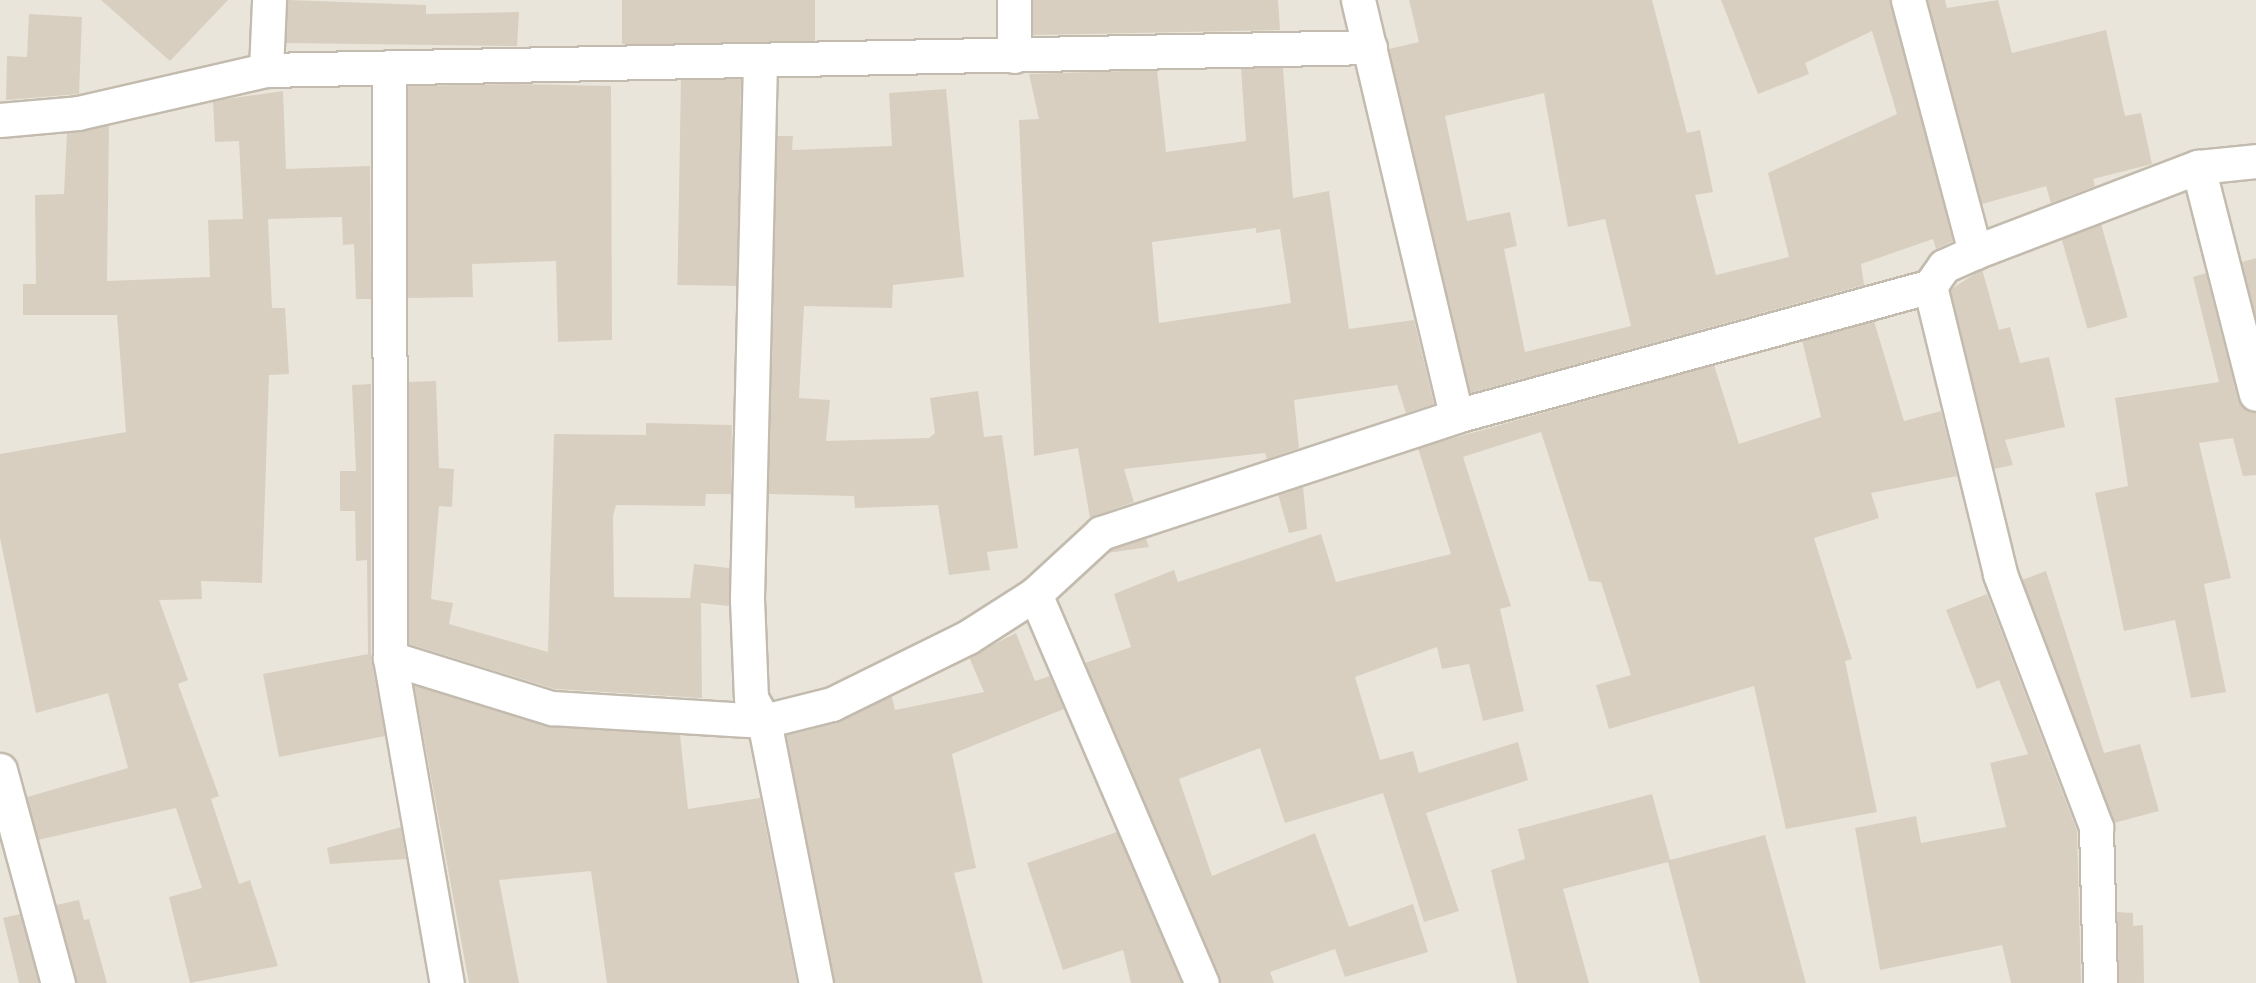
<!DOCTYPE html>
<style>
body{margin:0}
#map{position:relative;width:2256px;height:983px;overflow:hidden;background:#f6f3ec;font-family:Poppins,sans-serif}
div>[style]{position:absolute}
.residential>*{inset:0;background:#eae5da;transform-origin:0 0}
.building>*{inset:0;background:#d8cfc1;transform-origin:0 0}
.roads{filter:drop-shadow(2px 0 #c2bbae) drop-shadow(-2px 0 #c2bbae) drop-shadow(0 2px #c2bbae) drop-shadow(0 -2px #c2bbae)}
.minor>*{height:33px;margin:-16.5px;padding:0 16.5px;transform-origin:16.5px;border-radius:16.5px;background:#fff}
span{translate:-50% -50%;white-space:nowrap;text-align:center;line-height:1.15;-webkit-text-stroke:4.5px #fff;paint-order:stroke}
</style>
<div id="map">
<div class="residential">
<i style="left:0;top:0;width:2256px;height:983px"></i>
</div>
<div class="building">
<i style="clip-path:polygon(101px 0,228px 0,170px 61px)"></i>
<i style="clip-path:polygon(288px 0,426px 5px,426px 14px,519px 12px,517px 46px,286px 43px)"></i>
<i style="left:622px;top:0;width:193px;height:44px"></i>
<i style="clip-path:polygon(1033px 0,1278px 0,1280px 30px,1033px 35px)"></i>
<i style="clip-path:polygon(evenodd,1409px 0,1652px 0,1687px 133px,1700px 130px,1713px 192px,1695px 195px,1716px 275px,1789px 257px,1768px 173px,1897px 114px,1872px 31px,1805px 63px,1809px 74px,1758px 94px,1721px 0,1890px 0,1953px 241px,1936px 249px,1933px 239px,1861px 264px,1864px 285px,1470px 393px,1389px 49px,1419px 42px,1409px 0,1544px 93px,1568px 227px,1605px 219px,1631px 326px,1525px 352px,1504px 249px,1517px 246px,1510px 212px,1467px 221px,1445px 116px,1544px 93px)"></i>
<i style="clip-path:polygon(1927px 0,1945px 0,1947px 8px,1998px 0,2012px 53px,2106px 30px,2125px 116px,2141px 113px,2152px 164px,2093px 179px,2095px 186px,2051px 203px,2046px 186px,1982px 204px)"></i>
<i style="clip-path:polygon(29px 14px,82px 17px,79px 94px,6px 100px,7px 56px,27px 57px)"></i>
<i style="clip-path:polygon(evenodd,1241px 68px,1283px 68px,1293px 198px,1329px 191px,1349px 329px,1414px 320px,1434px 404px,1406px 413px,1397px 385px,1294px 400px,1299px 448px,1267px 459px,1265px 453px,1124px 469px,1134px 502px,1090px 518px,1078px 448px,1034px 456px,1019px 120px,1039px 119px,1029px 74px,1157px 70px,1166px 152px,1246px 141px,1241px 68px,1256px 228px,1256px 233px,1280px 229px,1291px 303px,1159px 323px,1152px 242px,1256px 228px)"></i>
<i style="left:741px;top:79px;width:207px;height:60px;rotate:91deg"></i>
<i style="clip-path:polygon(515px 84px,611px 86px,612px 340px,558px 342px,556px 261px,472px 264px,473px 297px,408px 298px,408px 86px)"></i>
<i style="clip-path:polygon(946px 89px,964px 277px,893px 285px,892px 308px,804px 306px,799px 398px,830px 400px,826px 441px,929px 438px,935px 433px,930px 398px,978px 391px,984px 437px,1002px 435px,1018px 548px,987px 552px,990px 570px,949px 575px,938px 505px,855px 508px,854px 496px,768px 494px,777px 136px,793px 136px,792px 150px,892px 146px,889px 93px)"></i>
<i style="clip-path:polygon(283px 91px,286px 169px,370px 166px,371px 299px,356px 299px,354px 244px,343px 245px,342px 217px,268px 219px,272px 308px,285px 308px,289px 374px,269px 375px,262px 583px,201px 581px,202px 599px,159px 600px,188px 680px,178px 684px,219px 796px,211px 799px,239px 884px,250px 880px,278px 966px,190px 983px,169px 897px,202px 888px,176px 808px,38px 840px,27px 797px,128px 768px,108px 693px,36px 713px,0 538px,0 454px,126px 432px,117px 315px,23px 315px,23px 284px,36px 284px,35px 195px,64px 194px,67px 133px,109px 125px,107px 281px,210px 277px,208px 220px,243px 219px,239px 141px,215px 142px,213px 101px)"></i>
<i style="left:2101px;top:224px;width:97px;height:42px;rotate:74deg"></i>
<i style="clip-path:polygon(2256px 258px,2256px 318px,2242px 262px)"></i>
<i style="clip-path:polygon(1982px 269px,1999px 330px,2010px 327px,2020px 363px,2049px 357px,2065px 427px,2005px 440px,2013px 465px,1994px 469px,1950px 290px)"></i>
<i style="clip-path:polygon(2206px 273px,2238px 399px,2256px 412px,2256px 475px,2243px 476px,2233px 438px,2199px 443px,2231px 578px,2204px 584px,2226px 692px,2191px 698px,2175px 620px,2124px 631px,2095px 493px,2128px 486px,2115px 398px,2219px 382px,2193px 277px)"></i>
<i style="clip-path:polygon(1874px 321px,1904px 421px,1941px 411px,1957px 476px,1871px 493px,1879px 518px,1814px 538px,1852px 659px,1845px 661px,1877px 812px,1786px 829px,1754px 686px,1609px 729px,1596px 685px,1631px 675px,1601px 582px,1589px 581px,1541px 432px,1463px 457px,1511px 606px,1500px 609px,1524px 711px,1483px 721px,1469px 664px,1442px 669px,1437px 647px,1355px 677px,1380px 760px,1413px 751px,1419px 773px,1518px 742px,1528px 780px,1426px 813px,1459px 911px,1424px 922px,1383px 793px,1285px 823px,1260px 748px,1179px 779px,1212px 876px,1315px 833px,1349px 927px,1413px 904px,1428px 952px,1345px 977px,1335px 949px,1270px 972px,1274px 983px,1220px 983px,1085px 663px,1131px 647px,1114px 594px,1174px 570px,1178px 582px,1321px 534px,1336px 582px,1451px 554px,1418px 448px,1714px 365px,1739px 444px,1821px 417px,1802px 340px)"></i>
<i style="clip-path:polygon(436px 381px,439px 468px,454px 469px,452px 507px,439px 506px,431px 599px,453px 603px,449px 624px,548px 652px,554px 434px,646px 435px,646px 423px,732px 425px,731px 494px,706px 494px,705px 506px,616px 505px,613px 516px,614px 597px,690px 598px,694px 564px,729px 568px,729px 606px,701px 603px,702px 698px,555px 689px,409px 644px,408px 382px)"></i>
<i style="clip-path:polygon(371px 384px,371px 658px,385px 736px,279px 757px,263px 674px,368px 654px,367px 560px,356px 561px,355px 511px,340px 511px,340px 471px,356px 471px,352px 385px)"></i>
<i style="clip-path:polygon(1303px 486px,1307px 529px,1289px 533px,1278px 494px)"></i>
<i style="clip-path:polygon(1146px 538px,1149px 547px,1107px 553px,1111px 550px)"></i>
<i style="clip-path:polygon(2046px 571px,2104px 753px,2140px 744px,2159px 811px,2114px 823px,2022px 580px)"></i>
<i style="clip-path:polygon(1987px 594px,2077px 831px,2081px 983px,2011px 983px,2002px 945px,1880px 970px,1855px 828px,1916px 816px,1921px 843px,2006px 827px,1990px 763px,2028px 754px,1999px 680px,1977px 689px,1946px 610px)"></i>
<i style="clip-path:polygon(1016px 633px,1035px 681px,1050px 676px,1064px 709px,952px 754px,976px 868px,954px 873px,983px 983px,834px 983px,786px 735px,837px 722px,885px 699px,892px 697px,895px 710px,984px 692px,969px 657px)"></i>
<i style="clip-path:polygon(414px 685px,547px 726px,680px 735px,688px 809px,760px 798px,797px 983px,607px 983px,591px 871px,499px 880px,519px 983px,469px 983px)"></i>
<i style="clip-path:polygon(1652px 794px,1670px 860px,1765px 835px,1806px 983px,1700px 983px,1668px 862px,1563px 889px,1589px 983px,1517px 983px,1491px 870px,1525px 859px,1518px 829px)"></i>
<i style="clip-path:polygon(401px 827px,406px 859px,330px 864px,327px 848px)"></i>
<i style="clip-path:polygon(1117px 832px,1182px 983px,1131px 983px,1123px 950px,1063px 970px,1027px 863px)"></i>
<i style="clip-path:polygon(79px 900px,84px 920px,89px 919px,107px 983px,76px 983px,56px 905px)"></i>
<i style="clip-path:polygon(2117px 912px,2133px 913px,2133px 926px,2143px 925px,2144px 983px,2119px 983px)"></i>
<i style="clip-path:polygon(20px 914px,39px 983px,19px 983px,3px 918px)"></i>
</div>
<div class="roads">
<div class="minor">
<i style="left:1358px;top:0;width:427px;rotate:76.7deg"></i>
<i style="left:1908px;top:0;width:261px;rotate:75.1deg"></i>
<i style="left:1014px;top:56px;width:56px;rotate:-90deg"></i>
<i style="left:760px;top:62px;width:537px;rotate:91.39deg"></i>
<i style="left:747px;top:599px;width:99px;rotate:87.7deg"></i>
<i style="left:751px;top:698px;width:26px;rotate:61deg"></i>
<i style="left:764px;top:721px;width:267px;rotate:78.8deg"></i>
<i style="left:389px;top:67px;width:591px;rotate:89.9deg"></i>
<i style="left:390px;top:658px;width:330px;rotate:80.1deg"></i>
<i style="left:266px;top:70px;width:70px;rotate:-87.5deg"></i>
<i style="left:0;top:120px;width:78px;rotate:-5.1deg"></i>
<i style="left:78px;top:113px;width:193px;rotate:-12.9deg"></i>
<i style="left:266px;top:70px;width:1104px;rotate:-1.19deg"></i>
<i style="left:2198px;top:167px;width:234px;rotate:75.7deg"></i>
<i style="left:1930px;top:286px;width:296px;rotate:76.3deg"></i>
<i style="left:2000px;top:574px;width:271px;rotate:69.2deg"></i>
<i style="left:2096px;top:827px;width:156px;rotate:88.5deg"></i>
<i style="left:1035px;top:594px;width:423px;rotate:66.8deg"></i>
<i style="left:390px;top:658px;width:170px;rotate:17.2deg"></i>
<i style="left:552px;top:708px;width:212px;rotate:3.5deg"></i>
<i style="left:764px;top:721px;width:70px;rotate:-14deg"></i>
<i style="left:832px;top:704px;width:152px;rotate:-26.2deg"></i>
<i style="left:968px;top:637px;width:80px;rotate:-32.7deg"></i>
<i style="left:1035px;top:594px;width:90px;rotate:-42.7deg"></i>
<i style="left:1101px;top:533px;width:374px;rotate:-18.2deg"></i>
<i style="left:1456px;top:416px;width:492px;rotate:-15.3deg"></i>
<i style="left:1930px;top:286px;width:24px;rotate:-55deg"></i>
<i style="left:1944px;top:266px;width:34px;rotate:-24deg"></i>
<i style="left:1975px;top:252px;width:239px;rotate:-20.9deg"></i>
<i style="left:2198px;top:167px;width:58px;rotate:-5.9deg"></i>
<i style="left:0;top:770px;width:221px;rotate:74.8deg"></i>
</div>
</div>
</div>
